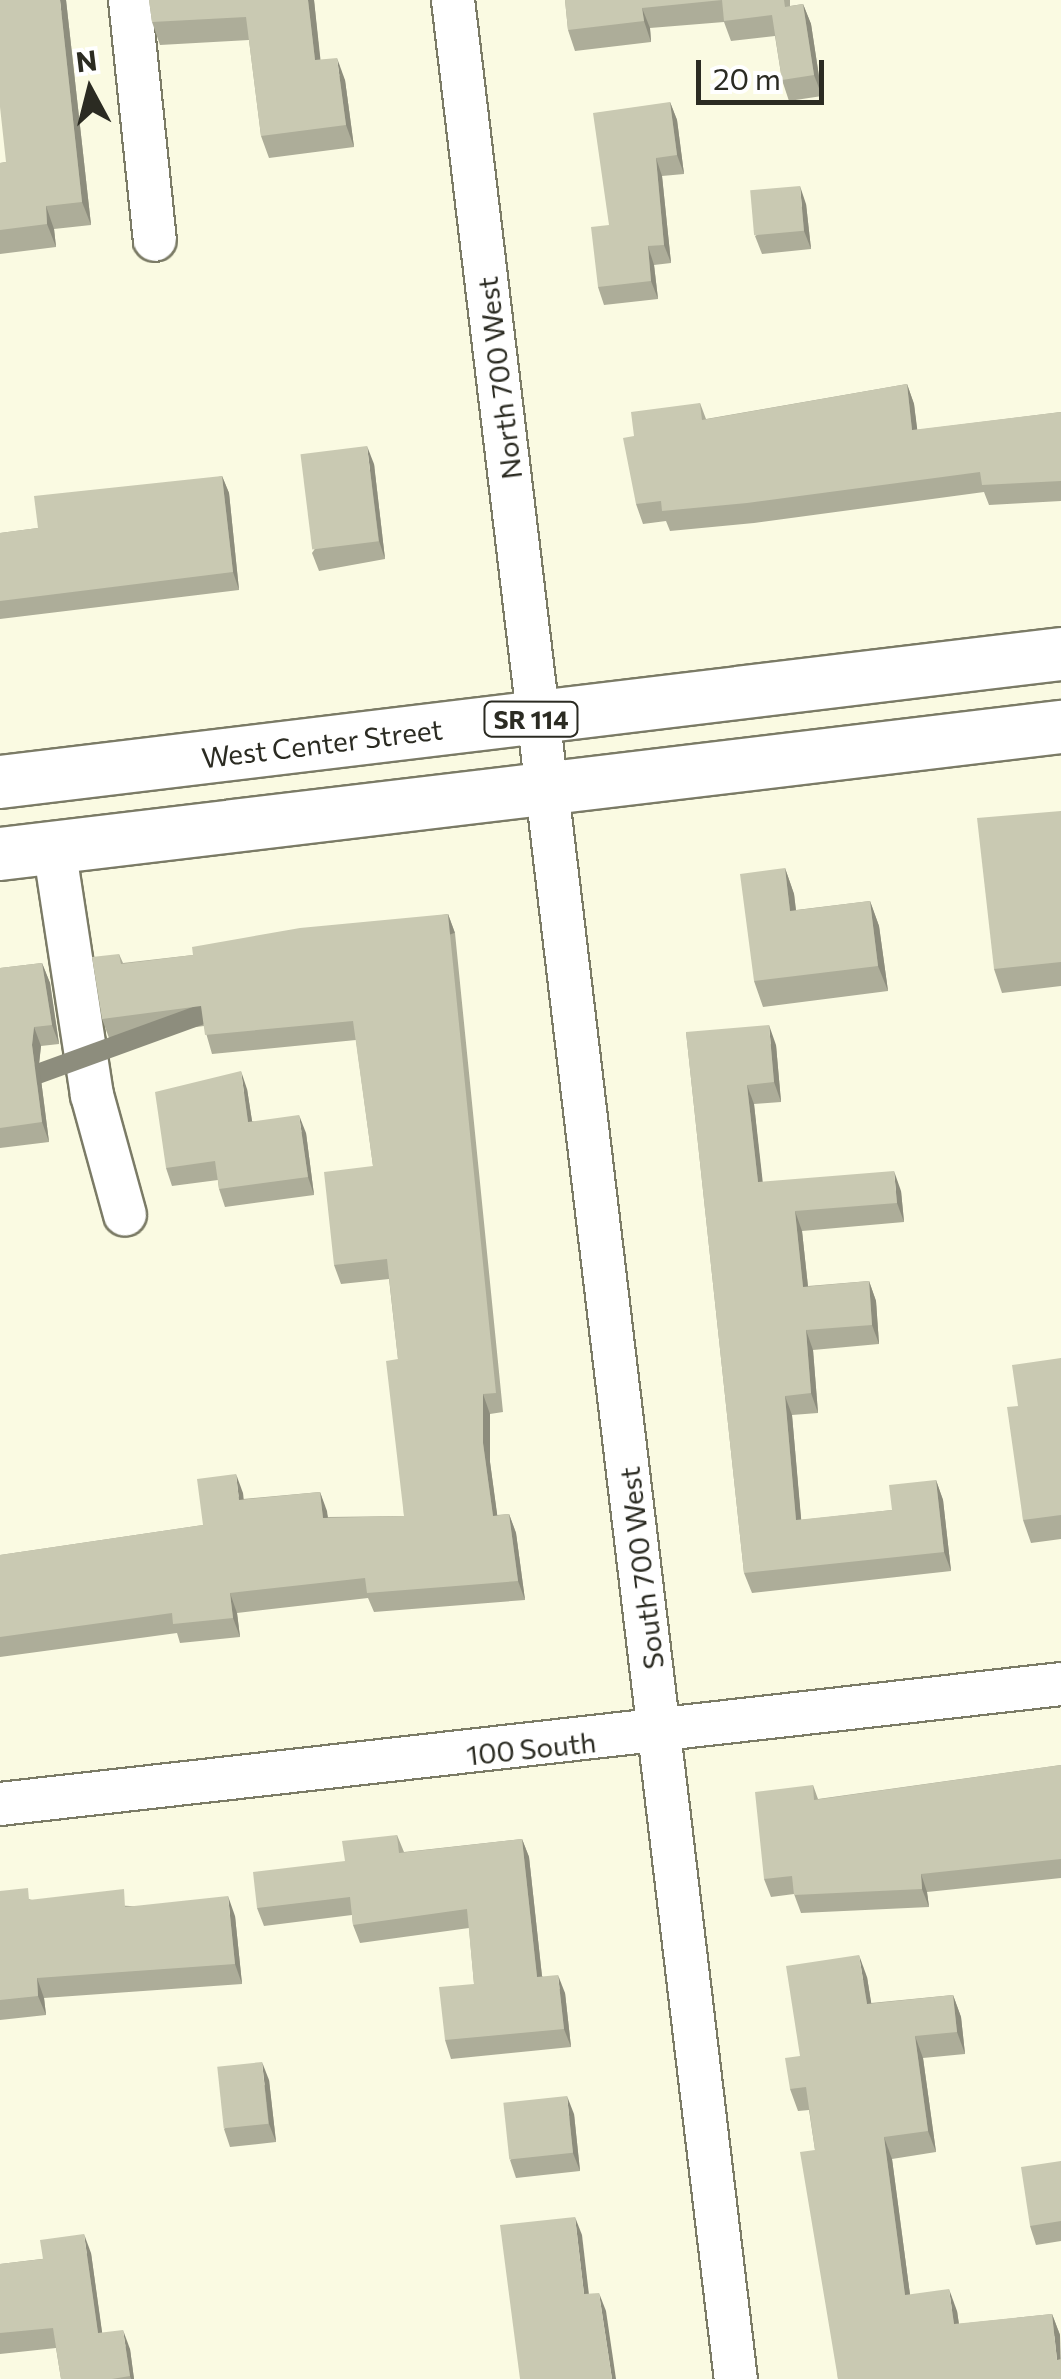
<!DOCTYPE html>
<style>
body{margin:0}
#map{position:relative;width:1061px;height:2379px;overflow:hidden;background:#fafae2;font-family:Commissioner,sans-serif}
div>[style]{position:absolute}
.roads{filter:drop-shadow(2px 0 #7b7b66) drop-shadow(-2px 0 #7b7b66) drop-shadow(0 2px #7b7b66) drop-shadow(0 -2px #7b7b66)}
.minor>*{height:42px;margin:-21px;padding:0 21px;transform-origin:21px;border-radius:21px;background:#fff}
.major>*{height:52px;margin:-26px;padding:0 26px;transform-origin:26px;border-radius:26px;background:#fff}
.wall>*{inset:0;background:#adad99}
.shaded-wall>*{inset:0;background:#8d8d7d;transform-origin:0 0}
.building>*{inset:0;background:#c9c9b2;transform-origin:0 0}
span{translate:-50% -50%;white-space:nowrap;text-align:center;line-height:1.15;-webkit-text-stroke:8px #fff;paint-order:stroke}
.shield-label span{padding:2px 8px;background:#fff;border:2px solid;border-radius:8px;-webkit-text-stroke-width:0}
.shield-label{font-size:25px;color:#2b2b22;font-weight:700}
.street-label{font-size:28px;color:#2b2b22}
.north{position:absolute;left:40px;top:40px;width:100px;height:100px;-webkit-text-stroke:8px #fff;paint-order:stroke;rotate:353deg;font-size:28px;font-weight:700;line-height:40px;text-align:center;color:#2b2b22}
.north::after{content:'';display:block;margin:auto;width:35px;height:45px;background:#2b2b22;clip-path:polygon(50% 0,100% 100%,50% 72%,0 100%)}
.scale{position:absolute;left:696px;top:60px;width:128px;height:45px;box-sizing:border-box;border:5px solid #2b2b22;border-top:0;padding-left:12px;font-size:30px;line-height:35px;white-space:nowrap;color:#2b2b22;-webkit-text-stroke:8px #fff;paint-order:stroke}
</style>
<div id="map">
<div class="roads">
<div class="minor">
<i style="left:130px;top:0;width:241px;rotate:84.1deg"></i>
<i style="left:453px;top:0;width:2396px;rotate:83.22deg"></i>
<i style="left:54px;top:847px;width:251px;rotate:81.3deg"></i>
<i style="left:92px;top:1095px;width:124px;rotate:74.6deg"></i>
<i style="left:0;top:1804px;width:1068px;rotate:-6.45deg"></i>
</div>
<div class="major">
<i style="left:0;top:782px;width:1069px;rotate:-6.88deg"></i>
<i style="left:0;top:854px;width:1069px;rotate:-6.83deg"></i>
</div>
</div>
<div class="wall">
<i style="clip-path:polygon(66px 0,91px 225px,54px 229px,56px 247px,0 254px,0 163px,6px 162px)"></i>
<i style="clip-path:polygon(149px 0,314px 0,320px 60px,345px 80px,354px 147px,269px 158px,261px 136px,249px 40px,160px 45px,152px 22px)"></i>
<i style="clip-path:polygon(565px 0,790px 0,790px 6px,803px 4px,811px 24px,822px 96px,789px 101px,782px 80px,775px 36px,731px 41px,724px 22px,650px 28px,651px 42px,575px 51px,568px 30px)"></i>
<i style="clip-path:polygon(670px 102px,677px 120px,684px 174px,662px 176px,671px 263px,654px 265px,658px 299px,604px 305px,598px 287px,609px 225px)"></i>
<i style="clip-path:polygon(806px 204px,811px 249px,762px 254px,755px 236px)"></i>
<i style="clip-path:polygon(907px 384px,914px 404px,917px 430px,1061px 412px,1061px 501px,989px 505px,984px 492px,754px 523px,670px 531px,666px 521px,643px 524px,636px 504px,634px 436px,700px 403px,706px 419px)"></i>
<i style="clip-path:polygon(374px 464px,385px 559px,319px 571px,312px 553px)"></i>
<i style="clip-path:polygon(222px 476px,229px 493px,239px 590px,0 619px,0 533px,38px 528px)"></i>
<i style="clip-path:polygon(1061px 811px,1061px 986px,1002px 993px,994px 969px)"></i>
<i style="clip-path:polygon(785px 868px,794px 894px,796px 910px,870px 901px,879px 926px,888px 991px,763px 1007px,754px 981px)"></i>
<i style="clip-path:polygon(448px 914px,455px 933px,503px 1412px,490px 1414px,490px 1462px,497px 1515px,509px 1514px,516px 1533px,525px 1600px,374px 1612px,368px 1598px,237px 1613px,240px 1637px,180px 1643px,177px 1633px,0 1657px,0 1555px,203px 1525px,243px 1493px,243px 1499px,320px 1492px,328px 1517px,404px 1516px,398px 1359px,389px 1279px,341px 1284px,334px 1265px,373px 1166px,356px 1040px,212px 1054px,204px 1026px,109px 1038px,102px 1019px,119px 954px,123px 963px,193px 955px)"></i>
<i style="clip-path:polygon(42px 963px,50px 983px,59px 1044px,41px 1046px,39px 1064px,49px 1142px,0 1148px,0 968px)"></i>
<i style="clip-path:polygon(686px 1032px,776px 1045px,781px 1102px,754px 1104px,762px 1182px,901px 1191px,904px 1222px,802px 1231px,808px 1286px,869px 1281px,876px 1301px,879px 1344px,813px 1350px,818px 1413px,792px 1415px,801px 1520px,892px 1510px,936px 1480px,943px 1500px,951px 1571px,752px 1593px,744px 1573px)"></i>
<i style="clip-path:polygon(247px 1089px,252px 1121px,306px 1133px,314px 1195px,225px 1207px,219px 1189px,218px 1180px,172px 1186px,166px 1168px)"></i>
<i style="clip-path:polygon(1061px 1358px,1061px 1539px,1031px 1543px,1023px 1520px,1018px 1406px)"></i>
<i style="clip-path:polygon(1061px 1765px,1061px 1878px,927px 1892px,929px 1907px,801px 1913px,794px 1894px,771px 1897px,764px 1879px,813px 1785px,818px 1799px)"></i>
<i style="clip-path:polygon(397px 1835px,404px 1852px,522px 1839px,529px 1857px,542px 1976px,565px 1993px,571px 2047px,451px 2059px,445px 2040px,474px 1984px,469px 1928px,360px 1943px,353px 1925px,352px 1915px,264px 1926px,257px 1908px)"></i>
<i style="clip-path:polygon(0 1891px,32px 1900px,130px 1906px,235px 1916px,242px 1984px,44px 1998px,46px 2015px,0 2020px)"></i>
<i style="clip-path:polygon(867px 1977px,871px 2003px,953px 1995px,961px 2017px,965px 2054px,923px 2058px,936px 2152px,892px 2159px,910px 2295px,957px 2311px,959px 2324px,1052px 2314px,1060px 2335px,838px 2379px,815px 2150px,809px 2110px,798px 2111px,790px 2089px,800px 2056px)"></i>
<i style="clip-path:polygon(269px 2080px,276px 2142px,230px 2147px,224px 2129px)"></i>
<i style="clip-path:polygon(574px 2114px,580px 2171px,516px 2178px,510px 2160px)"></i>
<i style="clip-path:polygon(1061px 2161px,1061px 2241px,1036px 2245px,1030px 2226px)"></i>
<i style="clip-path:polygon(91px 2253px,102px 2333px,130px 2349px,134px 2379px,61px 2379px,56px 2348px,0 2354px,0 2264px)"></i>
</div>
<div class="shaded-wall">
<i style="clip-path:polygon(60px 0,66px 0,91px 225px,82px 202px)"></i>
<i style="clip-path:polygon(308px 0,314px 0,323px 83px,315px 60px)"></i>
<i style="clip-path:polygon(803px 4px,811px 24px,822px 96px,814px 75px)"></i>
<i style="clip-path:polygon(642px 8px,650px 28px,651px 42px,644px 21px)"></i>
<i style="clip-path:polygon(337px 58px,345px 80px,354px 147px,346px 125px)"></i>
<i style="clip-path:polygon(670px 102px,677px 120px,684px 174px,677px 155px)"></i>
<i style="clip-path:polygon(656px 158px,662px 176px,671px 263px,664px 245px)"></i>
<i style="clip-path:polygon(800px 186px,806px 204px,811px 249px,804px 231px)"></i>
<i style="clip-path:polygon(46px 206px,54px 229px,56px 247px,47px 224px)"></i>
<i style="clip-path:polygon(648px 246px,654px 265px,658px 299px,651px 281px)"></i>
<i style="clip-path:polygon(907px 384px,914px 404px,920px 451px,912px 430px)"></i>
<i style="clip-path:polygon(367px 446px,374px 464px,385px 559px,379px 541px)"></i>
<i style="clip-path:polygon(222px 476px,229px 493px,239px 590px,233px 572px)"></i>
<i style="clip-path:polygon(785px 868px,794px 894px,799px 937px,790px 911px)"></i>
<i style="clip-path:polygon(870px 901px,879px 926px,888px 991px,878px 966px)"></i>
<i style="left:448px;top:914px;width:20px;height:481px;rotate:70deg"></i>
<i style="clip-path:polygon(42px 963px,50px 983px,59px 1044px,52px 1025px)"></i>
<i style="clip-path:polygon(769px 1025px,776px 1045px,781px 1102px,774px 1082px)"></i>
<i style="clip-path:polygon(34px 1027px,41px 1046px,39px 1064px,49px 1142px,42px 1122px,32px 1045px)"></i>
<i style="clip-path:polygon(241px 1071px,247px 1089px,255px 1140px,248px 1122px)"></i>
<i style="clip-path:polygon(747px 1085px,754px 1104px,765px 1202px,758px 1182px)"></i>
<i style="clip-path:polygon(299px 1115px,306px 1133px,314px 1195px,308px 1177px)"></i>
<i style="clip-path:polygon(894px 1171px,901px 1191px,904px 1222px,897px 1203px)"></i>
<i style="clip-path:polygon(795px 1211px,802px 1231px,810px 1306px,803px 1287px)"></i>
<i style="clip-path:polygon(869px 1281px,876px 1301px,879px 1344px,872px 1325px)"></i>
<i style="clip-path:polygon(806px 1330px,813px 1350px,818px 1413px,811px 1393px)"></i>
<i style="clip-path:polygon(483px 1394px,490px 1414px,490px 1462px,500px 1535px,493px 1516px,483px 1443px)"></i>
<i style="clip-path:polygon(785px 1396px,792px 1415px,803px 1540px,796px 1520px)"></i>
<i style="clip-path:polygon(236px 1474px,243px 1493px,246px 1519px,239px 1500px)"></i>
<i style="clip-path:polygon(936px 1480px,943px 1500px,951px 1571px,944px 1552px)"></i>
<i style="clip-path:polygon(320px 1492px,327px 1511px,330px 1537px,323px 1518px)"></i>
<i style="clip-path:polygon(509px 1514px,516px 1533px,525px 1600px,518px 1581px)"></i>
<i style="clip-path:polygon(230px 1593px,237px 1613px,240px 1637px,233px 1618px)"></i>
<i style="clip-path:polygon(522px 1839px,529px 1857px,544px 1995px,537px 1977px)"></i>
<i style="clip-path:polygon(921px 1874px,927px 1892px,929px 1907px,922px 1889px)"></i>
<i style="clip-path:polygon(228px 1896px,235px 1916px,242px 1984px,235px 1964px)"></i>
<i style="clip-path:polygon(859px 1955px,867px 1977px,875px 2026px,867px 2004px)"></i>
<i style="clip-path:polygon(558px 1975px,565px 1993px,571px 2047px,564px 2029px)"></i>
<i style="clip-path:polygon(37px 1978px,44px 1998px,46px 2015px,38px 1996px)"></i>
<i style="clip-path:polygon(953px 1995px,961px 2017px,965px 2054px,957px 2032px)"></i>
<i style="clip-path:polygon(915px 2036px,923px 2058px,936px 2152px,928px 2131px)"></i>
<i style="clip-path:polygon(262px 2062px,269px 2080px,276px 2142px,269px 2124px)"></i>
<i style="clip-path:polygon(567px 2096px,574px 2114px,580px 2171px,573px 2153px)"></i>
<i style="clip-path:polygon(884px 2137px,892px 2159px,913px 2317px,905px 2295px)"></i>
<i style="clip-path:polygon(575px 2217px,582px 2235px,591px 2312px,584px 2294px)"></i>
<i style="clip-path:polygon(84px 2234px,91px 2253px,105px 2353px,98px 2333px)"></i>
<i style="clip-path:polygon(949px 2289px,957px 2311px,962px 2346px,954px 2324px)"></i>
<i style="clip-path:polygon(599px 2293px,606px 2311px,616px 2379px,612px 2379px)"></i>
<i style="clip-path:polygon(1052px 2314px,1060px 2335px,1061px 2371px,1057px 2360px)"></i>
<i style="clip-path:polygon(123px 2330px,130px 2349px,134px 2379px,131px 2379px,130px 2376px)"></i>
</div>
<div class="building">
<i style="clip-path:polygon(0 0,60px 0,82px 202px,46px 206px,47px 224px,0 230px,0 163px,6px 162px,0 107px)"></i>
<i style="clip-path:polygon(149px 0,308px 0,315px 60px,337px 58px,346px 125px,261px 136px,246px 17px,152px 22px)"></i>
<i style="clip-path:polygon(565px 0,784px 0,785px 7px,803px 4px,814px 75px,782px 80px,772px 15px,724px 21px,722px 0,642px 8px,644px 21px,568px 30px)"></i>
<i style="clip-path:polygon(670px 102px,677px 155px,656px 158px,664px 245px,648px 246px,651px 281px,598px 287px,591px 227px,609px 225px,593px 113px)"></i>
<i style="left:800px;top:186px;width:45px;height:50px;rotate:85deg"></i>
<i style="clip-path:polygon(907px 384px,912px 430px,1061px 412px,1061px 481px,982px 485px,980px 472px,747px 503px,662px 511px,661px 501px,636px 504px,623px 438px,634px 436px,631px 412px,700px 403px,702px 420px)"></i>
<i style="left:367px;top:446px;width:96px;height:67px;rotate:83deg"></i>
<i style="clip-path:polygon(222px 476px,233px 572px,0 601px,0 533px,38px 528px,34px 496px)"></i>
<i style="clip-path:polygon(1061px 811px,1061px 962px,994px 969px,977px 818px)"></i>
<i style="clip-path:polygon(785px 868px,790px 911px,870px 901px,878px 966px,754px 981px,740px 874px)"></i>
<i style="clip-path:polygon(448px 914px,496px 1393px,483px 1394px,483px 1443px,493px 1516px,509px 1514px,518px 1581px,367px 1593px,365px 1578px,230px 1593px,233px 1618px,173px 1624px,172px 1613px,0 1637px,0 1555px,203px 1525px,197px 1479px,236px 1474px,239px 1500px,320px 1492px,323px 1518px,404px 1516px,386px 1361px,398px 1359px,387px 1259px,334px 1265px,324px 1172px,373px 1166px,353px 1021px,205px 1035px,201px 1006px,102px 1019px,92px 957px,119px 954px,121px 964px,193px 955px,192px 947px,300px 928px)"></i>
<i style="clip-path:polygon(42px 963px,52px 1025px,34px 1027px,32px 1045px,42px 1122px,0 1128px,0 968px)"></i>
<i style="clip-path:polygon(769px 1025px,774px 1082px,747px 1085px,758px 1182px,894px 1171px,897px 1203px,795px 1211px,803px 1287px,869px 1281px,872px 1325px,806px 1330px,811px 1393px,785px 1396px,796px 1520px,892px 1510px,889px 1485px,936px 1480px,944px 1552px,744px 1573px,686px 1032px)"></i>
<i style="clip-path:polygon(241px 1071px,248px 1122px,299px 1115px,308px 1177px,219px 1189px,215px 1161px,166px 1168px,155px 1092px)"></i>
<i style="clip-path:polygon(1061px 1358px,1061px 1515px,1023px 1520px,1007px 1407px,1018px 1406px,1012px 1365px)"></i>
<i style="clip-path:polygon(1061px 1765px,1061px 1859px,921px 1874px,922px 1889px,794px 1895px,792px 1876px,764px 1879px,755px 1792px,813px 1785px,814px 1800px)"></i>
<i style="clip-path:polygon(397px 1835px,399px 1853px,522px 1839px,537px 1977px,558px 1975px,564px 2029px,445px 2040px,439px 1987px,474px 1984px,467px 1909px,353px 1925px,350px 1897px,257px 1908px,253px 1872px,345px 1861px,342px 1841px)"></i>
<i style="clip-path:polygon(28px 1888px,29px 1900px,124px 1889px,125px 1907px,228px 1896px,235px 1964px,37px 1978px,38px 1996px,0 2000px,0 1891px)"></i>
<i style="clip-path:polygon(859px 1955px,867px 2004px,953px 1995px,957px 2032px,915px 2036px,928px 2131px,884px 2137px,905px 2295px,949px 2289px,954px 2324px,1052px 2314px,1057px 2360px,1061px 2359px,1061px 2379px,838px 2379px,800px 2152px,815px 2150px,806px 2087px,790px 2089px,785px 2058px,800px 2056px,786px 1966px)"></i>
<i style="left:262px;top:2062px;width:62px;height:45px;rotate:84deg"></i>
<i style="left:567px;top:2096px;width:57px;height:64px;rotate:84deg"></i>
<i style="clip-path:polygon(1061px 2161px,1061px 2221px,1030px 2226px,1021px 2167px)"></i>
<i style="clip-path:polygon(575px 2217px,584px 2294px,599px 2293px,612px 2379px,520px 2379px,500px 2225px)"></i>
<i style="clip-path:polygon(84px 2234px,98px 2333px,123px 2330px,130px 2376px,112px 2379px,61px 2379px,53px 2328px,0 2333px,0 2264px,43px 2259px,40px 2240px)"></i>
</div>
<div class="shield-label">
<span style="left:531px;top:719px">SR 114</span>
</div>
<div class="street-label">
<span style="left:499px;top:378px;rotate:-97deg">North 700 West</span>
<span style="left:322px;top:743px;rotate:-7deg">West Center Street</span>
<span style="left:641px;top:1568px;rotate:-97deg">South 700 West</span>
<span style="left:531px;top:1748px;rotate:-6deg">100 South</span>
</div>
<div class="north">N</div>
<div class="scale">20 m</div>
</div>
